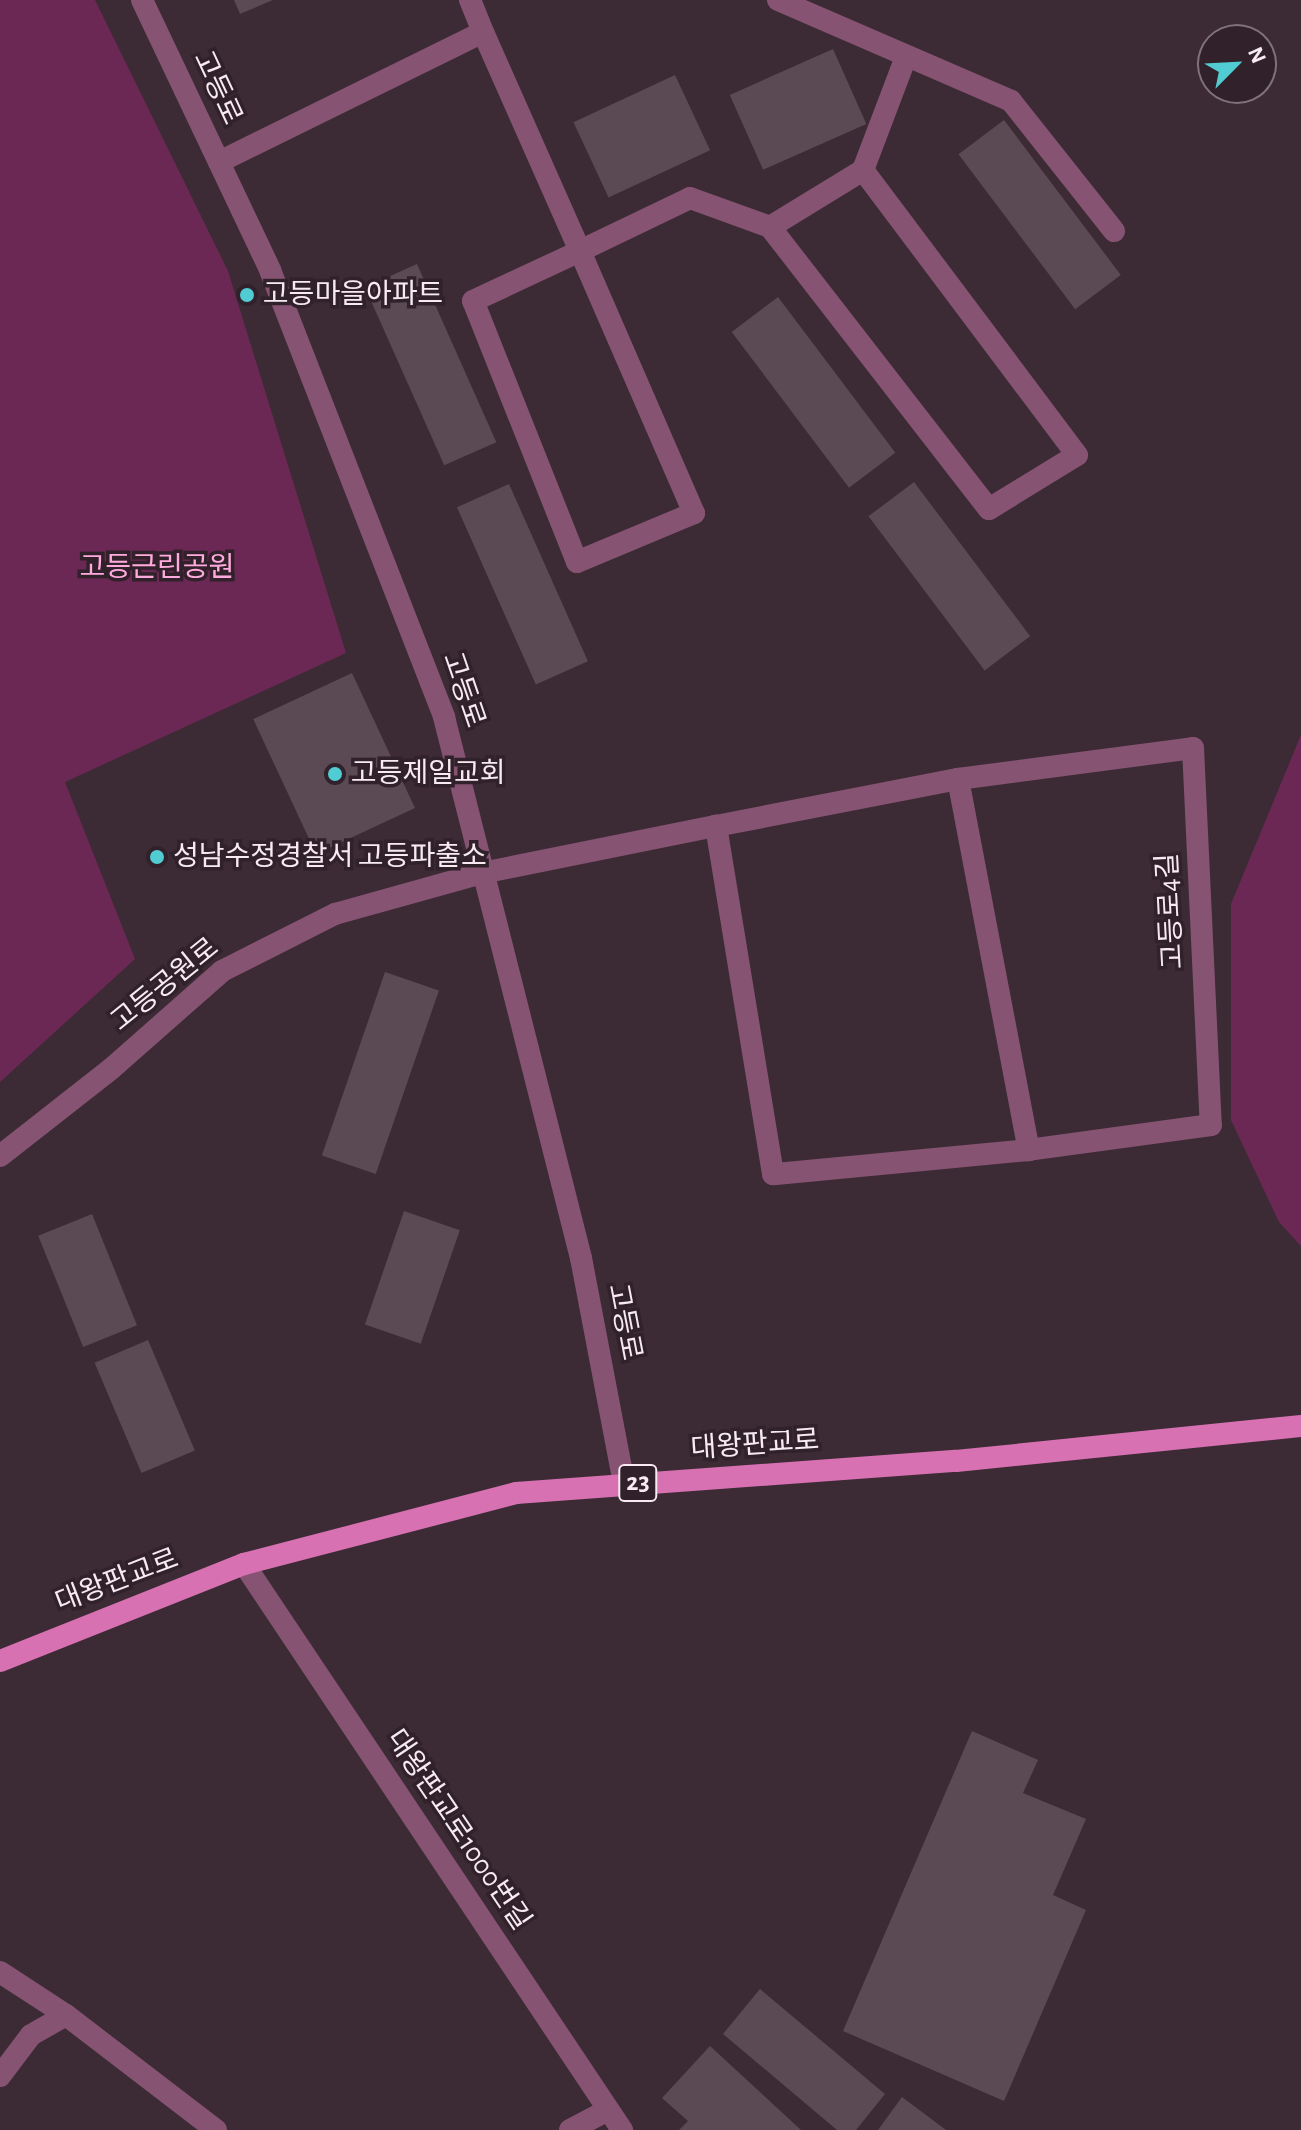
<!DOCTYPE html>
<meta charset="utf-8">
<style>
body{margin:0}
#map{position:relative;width:1301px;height:2130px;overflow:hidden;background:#3c2b35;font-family:"Alegreya Sans","Noto Sans KR",sans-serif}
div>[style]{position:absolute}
.green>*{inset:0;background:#6b2854}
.building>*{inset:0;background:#5b4953;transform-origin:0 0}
.minor>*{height:22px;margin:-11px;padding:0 11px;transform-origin:11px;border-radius:11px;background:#865372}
.tertiary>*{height:22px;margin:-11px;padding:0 11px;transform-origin:11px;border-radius:11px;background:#865372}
.primary>*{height:22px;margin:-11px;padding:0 11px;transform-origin:11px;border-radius:11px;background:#d871b2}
.dots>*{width:22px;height:22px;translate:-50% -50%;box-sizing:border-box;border:4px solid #31212b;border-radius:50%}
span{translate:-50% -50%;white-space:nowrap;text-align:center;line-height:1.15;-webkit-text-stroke:7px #31212b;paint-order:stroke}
.shield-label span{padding:2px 6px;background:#31212b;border:2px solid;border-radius:6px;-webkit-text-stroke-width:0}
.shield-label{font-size:26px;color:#f7ebf1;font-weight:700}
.street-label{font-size:28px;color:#f7ebf1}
.poi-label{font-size:28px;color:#f7ebf1}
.left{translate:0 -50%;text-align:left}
.park-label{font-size:28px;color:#fad}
.north{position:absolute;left:1197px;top:24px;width:80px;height:80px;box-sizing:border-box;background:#31212b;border:2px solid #80727a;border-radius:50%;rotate:66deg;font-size:22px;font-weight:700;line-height:32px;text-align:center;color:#f7ebf1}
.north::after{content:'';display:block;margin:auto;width:28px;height:36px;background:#51ccd2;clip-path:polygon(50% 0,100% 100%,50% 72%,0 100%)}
</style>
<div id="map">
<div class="green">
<i style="clip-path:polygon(0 0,95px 0,228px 271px,346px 653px,65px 782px,135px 959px,0 1082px)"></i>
<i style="clip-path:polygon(1301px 735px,1301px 1246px,1279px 1222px,1231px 1120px,1231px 904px)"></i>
</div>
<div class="building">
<i style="clip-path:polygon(234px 0,273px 0,240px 14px)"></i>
<i style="left:833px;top:49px;width:82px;height:113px;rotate:66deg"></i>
<i style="left:675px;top:75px;width:83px;height:112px;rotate:65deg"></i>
<i style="left:1004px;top:120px;width:194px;height:57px;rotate:53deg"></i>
<i style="left:417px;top:264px;width:195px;height:57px;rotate:66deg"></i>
<i style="left:778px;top:297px;width:195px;height:58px;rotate:53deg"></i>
<i style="left:914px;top:482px;width:193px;height:57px;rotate:53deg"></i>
<i style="left:509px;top:484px;width:194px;height:57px;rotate:66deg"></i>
<i style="left:352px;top:673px;width:149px;height:109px;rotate:65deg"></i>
<i style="left:385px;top:972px;width:57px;height:194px;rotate:19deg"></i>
<i style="left:404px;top:1211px;width:59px;height:120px;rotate:19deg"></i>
<i style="left:92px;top:1214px;width:120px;height:58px;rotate:68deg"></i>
<i style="left:148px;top:1340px;width:120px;height:58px;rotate:67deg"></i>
<i style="clip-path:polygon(972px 1731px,1038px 1760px,1023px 1793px,1086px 1819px,1053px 1895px,1086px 1910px,1004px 2101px,843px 2031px)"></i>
<i style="clip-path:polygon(760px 1989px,885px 2094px,856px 2130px,837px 2130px,723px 2034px)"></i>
<i style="clip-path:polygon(710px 2046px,801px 2130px,679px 2130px,688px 2121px,662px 2098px)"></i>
<i style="clip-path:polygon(902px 2097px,946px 2130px,878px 2130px)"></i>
</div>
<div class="minor">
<i style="left:778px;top:0;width:254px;rotate:23.4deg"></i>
<i style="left:1011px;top:101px;width:166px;rotate:51.6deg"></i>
<i style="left:483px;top:32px;width:240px;rotate:66.1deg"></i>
<i style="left:580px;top:251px;width:286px;rotate:66.5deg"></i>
<i style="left:694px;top:513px;width:127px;rotate:157.3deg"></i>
<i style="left:577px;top:562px;width:281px;rotate:-111.7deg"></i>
<i style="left:473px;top:301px;width:118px;rotate:-25deg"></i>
<i style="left:580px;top:251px;width:122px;rotate:-25.7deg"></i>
<i style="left:690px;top:198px;width:85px;rotate:19.9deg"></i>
<i style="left:770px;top:227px;width:357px;rotate:52.2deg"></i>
<i style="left:989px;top:509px;width:103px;rotate:-31.5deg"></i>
<i style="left:1077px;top:455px;width:356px;rotate:-126.9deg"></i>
<i style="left:863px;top:170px;width:121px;rotate:-69.2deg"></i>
<i style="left:219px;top:162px;width:294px;rotate:-26.2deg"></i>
<i style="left:483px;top:32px;width:35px;rotate:-112deg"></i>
<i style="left:770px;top:227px;width:109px;rotate:-31.5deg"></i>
<i style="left:958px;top:779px;width:378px;rotate:79.2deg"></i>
<i style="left:0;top:1156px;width:141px;rotate:-38.1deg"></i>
<i style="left:111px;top:1069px;width:148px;rotate:-41.4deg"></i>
<i style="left:222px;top:971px;width:127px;rotate:-26.8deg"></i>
<i style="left:335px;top:914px;width:153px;rotate:-15.6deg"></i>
<i style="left:482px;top:873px;width:239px;rotate:-11.4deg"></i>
<i style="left:716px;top:826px;width:247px;rotate:-11deg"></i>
<i style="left:958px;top:779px;width:237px;rotate:-7.5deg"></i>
<i style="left:1193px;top:748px;width:377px;rotate:87.3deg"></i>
<i style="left:1211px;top:1125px;width:184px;rotate:172.2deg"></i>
<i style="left:1029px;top:1150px;width:257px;rotate:174.6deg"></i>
<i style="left:773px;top:1174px;width:353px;rotate:-99.3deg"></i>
<i style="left:244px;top:1564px;width:681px;rotate:56.26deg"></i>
<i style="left:0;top:1972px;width:79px;rotate:33.1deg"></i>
<i style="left:0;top:2076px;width:51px;rotate:-52.9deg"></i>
<i style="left:31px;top:2035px;width:40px;rotate:-29.7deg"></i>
<i style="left:66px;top:2015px;width:189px;rotate:37.5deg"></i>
<i style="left:570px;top:2130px;width:43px;rotate:-27.8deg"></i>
</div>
<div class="tertiary">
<i style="left:142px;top:0;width:299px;rotate:64.6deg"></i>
<i style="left:270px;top:270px;width:480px;rotate:68.7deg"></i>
<i style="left:444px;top:717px;width:558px;rotate:75.79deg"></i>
<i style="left:581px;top:1258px;width:230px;rotate:79.2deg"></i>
</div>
<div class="primary">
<i style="left:0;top:1661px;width:263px;rotate:-21.7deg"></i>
<i style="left:244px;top:1564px;width:281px;rotate:-14.6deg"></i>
<i style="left:516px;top:1493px;width:441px;rotate:-4.2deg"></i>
<i style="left:956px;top:1461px;width:347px;rotate:-5.8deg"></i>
</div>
<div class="dots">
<i style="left:247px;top:295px;background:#51ccd2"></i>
<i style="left:335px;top:774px;background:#51ccd2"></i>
<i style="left:157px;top:857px;background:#51ccd2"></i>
</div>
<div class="shield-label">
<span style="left:638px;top:1483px">23</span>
</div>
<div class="street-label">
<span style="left:217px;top:88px;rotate:65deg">고등로</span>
<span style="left:463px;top:690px;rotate:71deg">고등로</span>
<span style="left:1171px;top:911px;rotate:-93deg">고등로4길</span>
<span style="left:165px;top:985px;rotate:-39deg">고등공원로</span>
<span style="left:624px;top:1322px;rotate:79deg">고등로</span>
<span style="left:755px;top:1445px;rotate:-4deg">대왕판교로</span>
<span style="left:117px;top:1581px;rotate:-21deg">대왕판교로</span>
<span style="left:458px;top:1830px;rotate:56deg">대왕판교로1000번길</span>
</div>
<div class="poi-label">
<span class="left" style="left:263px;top:295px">고등마을아파트</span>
<span class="left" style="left:351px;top:774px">고등제일교회</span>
<span class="left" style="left:173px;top:857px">성남수정경찰서 고등파출소</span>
</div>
<div class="park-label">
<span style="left:157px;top:568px">고등근린공원</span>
</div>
<div class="north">N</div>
</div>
